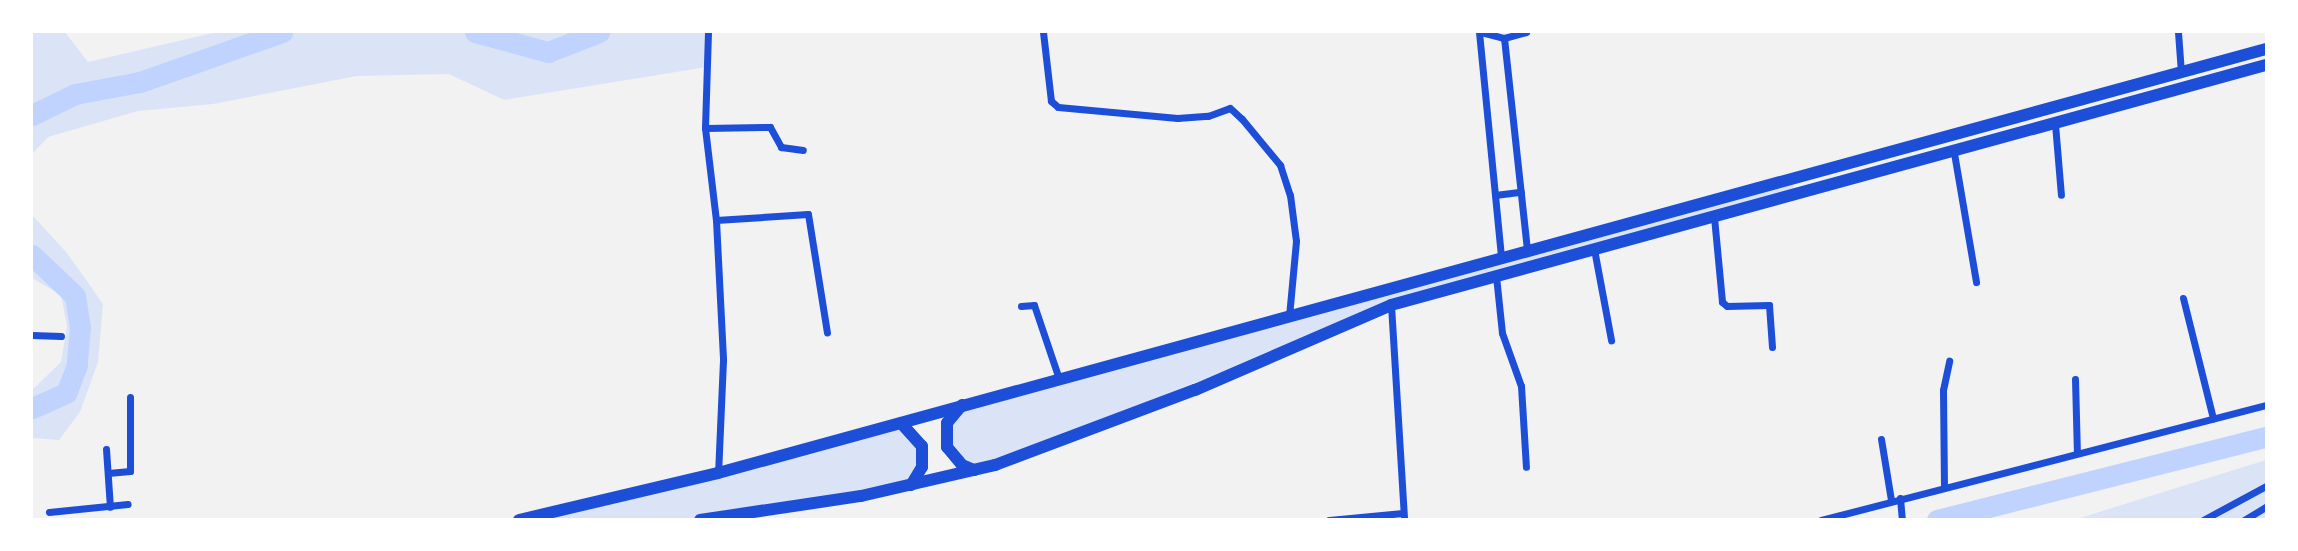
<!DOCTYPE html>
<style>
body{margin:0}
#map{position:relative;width:2298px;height:551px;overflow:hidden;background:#f2f2f2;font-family:"Roboto Condensed",sans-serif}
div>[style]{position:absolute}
.green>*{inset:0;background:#dbe4f7}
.river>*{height:21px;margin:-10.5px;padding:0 10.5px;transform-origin:10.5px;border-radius:10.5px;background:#bfd3fe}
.minor>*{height:7px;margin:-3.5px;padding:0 3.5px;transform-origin:3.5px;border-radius:3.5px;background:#1d4ed8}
.trunk>*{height:12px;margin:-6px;padding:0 6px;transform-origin:6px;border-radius:6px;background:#1d4ed8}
span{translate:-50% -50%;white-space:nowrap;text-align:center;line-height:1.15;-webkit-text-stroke:5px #fff;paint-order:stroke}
.frame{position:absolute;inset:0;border:33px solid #fff;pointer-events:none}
</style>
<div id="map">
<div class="green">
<i style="clip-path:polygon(32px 32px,65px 32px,88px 62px,217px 32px,709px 32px,707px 67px,504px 100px,449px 74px,357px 76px,213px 104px,138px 111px,48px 137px,32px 154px)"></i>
<i style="clip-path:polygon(1792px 181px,1795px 195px,1391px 305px,974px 470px,953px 457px,947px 423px,953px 412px)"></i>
<i style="clip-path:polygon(32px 215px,67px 253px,103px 304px,98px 362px,80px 412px,59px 440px,32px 438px,32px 390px,61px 362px,67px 326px,61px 295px,32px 278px)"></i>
<i style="clip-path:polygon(901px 423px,922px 446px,911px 485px,700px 520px,519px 520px)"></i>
<i style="clip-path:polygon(2266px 460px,2266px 519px,2074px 520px,2115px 507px)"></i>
</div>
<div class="river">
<i style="left:475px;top:32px;width:76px;rotate:15.3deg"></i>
<i style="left:548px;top:52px;width:55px;rotate:-21.4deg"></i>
<i style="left:32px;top:115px;width:48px;rotate:-26deg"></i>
<i style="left:75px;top:94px;width:66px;rotate:-10.5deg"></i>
<i style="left:140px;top:82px;width:151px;rotate:-19.4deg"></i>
<i style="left:32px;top:255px;width:59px;rotate:43.6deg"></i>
<i style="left:75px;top:296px;width:31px;rotate:81deg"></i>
<i style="left:80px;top:327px;width:38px;rotate:95deg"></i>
<i style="left:77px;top:365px;width:30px;rotate:111deg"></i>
<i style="left:66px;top:393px;width:37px;rotate:156deg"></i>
<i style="left:1937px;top:520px;width:339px;rotate:-14.2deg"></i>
</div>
<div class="minor">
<i style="left:708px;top:32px;width:96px;rotate:91.8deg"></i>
<i style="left:705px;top:128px;width:93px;rotate:83.2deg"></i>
<i style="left:716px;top:220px;width:140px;rotate:87.1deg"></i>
<i style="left:723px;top:360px;width:113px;rotate:92.5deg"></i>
<i style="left:1043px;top:32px;width:69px;rotate:83.4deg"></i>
<i style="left:1051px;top:101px;width:9px;rotate:41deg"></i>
<i style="left:1058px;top:107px;width:120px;rotate:5.3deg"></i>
<i style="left:1177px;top:118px;width:31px;rotate:-4deg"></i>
<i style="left:1208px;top:116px;width:23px;rotate:-20deg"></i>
<i style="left:1230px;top:108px;width:16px;rotate:43deg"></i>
<i style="left:1242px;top:119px;width:60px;rotate:50.4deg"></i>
<i style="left:1280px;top:165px;width:32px;rotate:72deg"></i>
<i style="left:1290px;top:195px;width:46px;rotate:82.6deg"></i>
<i style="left:1296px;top:241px;width:75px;rotate:95.3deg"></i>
<i style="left:1479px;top:32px;width:226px;rotate:84.4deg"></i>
<i style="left:1481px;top:32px;width:24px;rotate:15deg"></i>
<i style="left:1504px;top:38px;width:23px;rotate:-15deg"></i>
<i style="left:2178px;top:32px;width:41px;rotate:85.8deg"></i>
<i style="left:1504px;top:38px;width:214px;rotate:83.8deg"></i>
<i style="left:2055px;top:124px;width:71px;rotate:85.2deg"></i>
<i style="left:705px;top:128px;width:65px;rotate:-0.9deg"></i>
<i style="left:770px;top:127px;width:23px;rotate:61deg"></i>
<i style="left:781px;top:147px;width:22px;rotate:8deg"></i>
<i style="left:1954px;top:153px;width:131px;rotate:80.3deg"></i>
<i style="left:1495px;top:195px;width:26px;rotate:-7deg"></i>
<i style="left:1714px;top:217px;width:85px;rotate:84.6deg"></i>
<i style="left:1722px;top:302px;width:6px;rotate:39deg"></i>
<i style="left:1727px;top:306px;width:42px;rotate:-1.4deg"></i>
<i style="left:1769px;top:305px;width:42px;rotate:85.9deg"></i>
<i style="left:716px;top:220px;width:92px;rotate:-3.7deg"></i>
<i style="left:808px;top:214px;width:120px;rotate:80.9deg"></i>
<i style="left:1594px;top:249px;width:93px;rotate:79.4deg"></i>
<i style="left:1496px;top:276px;width:57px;rotate:84deg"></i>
<i style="left:1502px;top:333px;width:56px;rotate:70.3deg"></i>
<i style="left:1521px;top:386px;width:81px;rotate:86.5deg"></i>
<i style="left:2183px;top:298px;width:124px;rotate:76deg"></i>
<i style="left:1391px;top:305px;width:215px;rotate:86.5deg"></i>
<i style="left:1021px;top:306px;width:13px;rotate:-4deg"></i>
<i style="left:1034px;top:305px;width:78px;rotate:71.3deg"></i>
<i style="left:32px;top:335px;width:29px;rotate:2deg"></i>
<i style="left:2075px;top:379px;width:74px;rotate:88.5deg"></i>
<i style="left:1881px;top:439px;width:62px;rotate:80.7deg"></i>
<i style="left:106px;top:449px;width:58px;rotate:86.1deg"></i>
<i style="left:108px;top:473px;width:22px;rotate:-5deg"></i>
<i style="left:130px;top:471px;width:74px;rotate:-90deg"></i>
<i style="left:1944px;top:487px;width:97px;rotate:-90.6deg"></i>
<i style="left:1943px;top:390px;width:30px;rotate:-78deg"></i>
<i style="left:1900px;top:498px;width:22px;rotate:85deg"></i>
<i style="left:49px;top:512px;width:79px;rotate:-5.8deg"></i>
<i style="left:1329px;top:520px;width:74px;rotate:-5.4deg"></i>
<i style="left:1821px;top:520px;width:460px;rotate:-14.5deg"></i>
<i style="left:2203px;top:520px;width:72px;rotate:-28.4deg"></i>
<i style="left:2244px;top:520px;width:26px;rotate:-31deg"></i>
</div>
<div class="trunk">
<i style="left:962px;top:405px;width:23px;rotate:130deg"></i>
<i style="left:947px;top:423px;width:24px;rotate:90deg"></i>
<i style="left:947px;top:447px;width:23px;rotate:50deg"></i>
<i style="left:962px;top:465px;width:13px;rotate:23deg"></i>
<i style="left:901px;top:423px;width:31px;rotate:48deg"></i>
<i style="left:922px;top:446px;width:21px;rotate:90deg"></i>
<i style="left:922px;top:467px;width:21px;rotate:121deg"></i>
<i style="left:519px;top:520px;width:204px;rotate:-13.3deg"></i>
<i style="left:718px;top:473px;width:1605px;rotate:-15.32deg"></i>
<i style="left:700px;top:520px;width:163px;rotate:-8.5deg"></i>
<i style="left:861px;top:496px;width:138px;rotate:-13deg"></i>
<i style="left:995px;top:465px;width:214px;rotate:-20.6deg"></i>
<i style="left:1195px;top:390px;width:214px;rotate:-23.4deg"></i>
<i style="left:1391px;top:305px;width:907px;rotate:-15.34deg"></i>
</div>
<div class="frame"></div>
</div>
